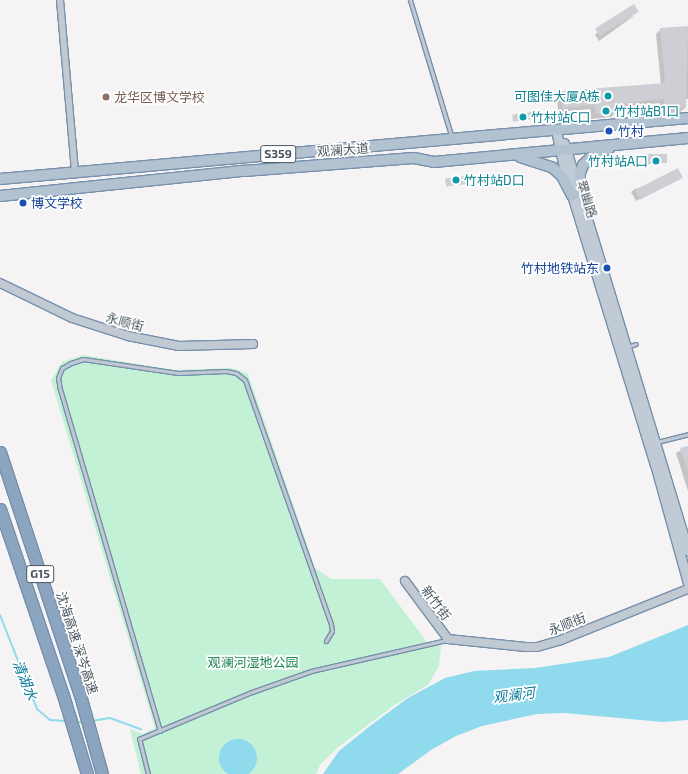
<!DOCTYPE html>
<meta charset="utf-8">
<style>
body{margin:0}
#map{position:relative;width:688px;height:774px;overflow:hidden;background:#f5f3f3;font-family:"Exo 2","Noto Sans SC",sans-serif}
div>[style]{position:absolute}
.green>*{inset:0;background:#c3f1d5}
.water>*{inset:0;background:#90daee}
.round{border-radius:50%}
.shadow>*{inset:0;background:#0003}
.stream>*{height:2px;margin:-1px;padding:0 1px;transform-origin:1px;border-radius:1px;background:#90daee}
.building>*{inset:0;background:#cdcfd5;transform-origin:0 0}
.roads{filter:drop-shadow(1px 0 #7690ad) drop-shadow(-1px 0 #7690ad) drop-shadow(0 1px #7690ad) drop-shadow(0 -1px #7690ad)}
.service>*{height:3px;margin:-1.5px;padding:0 1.5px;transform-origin:1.5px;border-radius:1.5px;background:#c1cad2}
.minor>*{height:6px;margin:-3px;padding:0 3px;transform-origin:3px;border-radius:3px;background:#c1cad2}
.tertiary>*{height:8px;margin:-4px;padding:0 4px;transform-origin:4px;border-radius:4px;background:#c1cad2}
.secondary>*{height:9px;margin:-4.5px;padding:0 4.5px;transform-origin:4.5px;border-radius:4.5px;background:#c1cbd6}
.primary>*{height:10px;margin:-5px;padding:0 5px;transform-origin:5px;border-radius:5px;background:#b3c2d1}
.motorway>*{height:11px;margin:-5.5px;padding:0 5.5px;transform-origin:5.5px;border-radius:5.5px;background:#8ba5c1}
.dots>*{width:11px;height:11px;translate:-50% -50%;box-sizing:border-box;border:2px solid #fff;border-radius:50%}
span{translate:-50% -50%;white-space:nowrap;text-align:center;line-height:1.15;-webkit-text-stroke:3.5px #fff;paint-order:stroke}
.shield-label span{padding:1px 3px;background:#fff;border:1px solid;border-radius:3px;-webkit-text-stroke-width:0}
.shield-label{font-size:12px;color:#4a5661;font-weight:700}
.culture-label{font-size:13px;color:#0d838f}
.right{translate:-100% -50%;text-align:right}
.left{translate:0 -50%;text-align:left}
.education-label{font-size:13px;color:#785e54}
.transit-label{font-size:13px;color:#164399}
.street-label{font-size:13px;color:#4a5661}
.park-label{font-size:13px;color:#17864f}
.water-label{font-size:14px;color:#0c7c9b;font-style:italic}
</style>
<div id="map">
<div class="green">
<i style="clip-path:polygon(83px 355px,174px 370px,232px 368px,248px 374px,315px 568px,331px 579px,380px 579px,429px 645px,437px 644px,441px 647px,439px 666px,428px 685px,396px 704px,337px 748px,320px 765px,316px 774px,141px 774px,130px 729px,143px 734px,155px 728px,51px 380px,62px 362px)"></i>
</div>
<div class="water">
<i style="clip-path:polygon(688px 625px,688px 720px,662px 722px,565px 713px,537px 714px,482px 726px,456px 736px,431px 750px,398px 774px,323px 774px,339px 751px,370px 726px,408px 698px,445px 678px,474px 671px,535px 668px,609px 657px)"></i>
<i class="round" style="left:219px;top:739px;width:38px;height:38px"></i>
</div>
<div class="shadow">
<i style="clip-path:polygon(635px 15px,599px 41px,595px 35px,598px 32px)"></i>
<i style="clip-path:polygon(688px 27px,688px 99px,684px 99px,685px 108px,680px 112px,661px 114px,660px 103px,615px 107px,616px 112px,611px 117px,591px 119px,590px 109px,558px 112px,557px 97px,561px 92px,661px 85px,656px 34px,661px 29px)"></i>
<i style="clip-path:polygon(645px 157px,646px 156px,666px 163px,646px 164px)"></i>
<i style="clip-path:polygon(682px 178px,636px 201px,631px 192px,635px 189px)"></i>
<i style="clip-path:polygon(688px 447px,688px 491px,676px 453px)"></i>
</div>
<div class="stream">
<i style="left:0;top:615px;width:101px;rotate:68.5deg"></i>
<i style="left:37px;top:709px;width:17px;rotate:40deg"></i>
<i style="left:50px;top:720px;width:16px;rotate:4deg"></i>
<i style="left:91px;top:721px;width:19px;rotate:-9deg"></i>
<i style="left:110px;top:718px;width:33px;rotate:20deg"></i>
<i style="left:75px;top:722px;width:9px"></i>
</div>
<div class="building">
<i style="left:634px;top:4px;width:9px;height:46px;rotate:58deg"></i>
<i style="clip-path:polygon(688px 26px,686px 108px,665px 110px,664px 99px,616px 104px,617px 113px,595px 114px,595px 105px,563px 108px,561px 91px,665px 83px,660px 28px)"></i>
<i style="left:532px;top:112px;width:7px;height:20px;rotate:82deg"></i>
<i style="left:667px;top:154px;width:9px;height:22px;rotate:90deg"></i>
<i style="left:678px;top:168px;width:11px;height:48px;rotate:63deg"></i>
<i style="left:466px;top:176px;width:8px;height:21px;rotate:83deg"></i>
<i style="clip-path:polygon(688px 446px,688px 469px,687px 469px,680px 448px)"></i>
</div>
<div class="roads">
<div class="service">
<i style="left:410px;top:0;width:144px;rotate:73.1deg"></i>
<i style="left:626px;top:347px;width:10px;rotate:-17deg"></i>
<i style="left:657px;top:442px;width:32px;rotate:-14deg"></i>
<i style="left:160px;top:731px;width:355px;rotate:-106.3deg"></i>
<i style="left:60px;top:390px;width:12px;rotate:-99deg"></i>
<i style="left:58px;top:378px;width:11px;rotate:-68deg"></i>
<i style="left:62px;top:368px;width:10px;rotate:-29deg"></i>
<i style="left:71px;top:363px;width:13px;rotate:-18deg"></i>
<i style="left:83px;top:359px;width:96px;rotate:8.4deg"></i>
<i style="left:178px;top:373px;width:48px;rotate:-2.4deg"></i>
<i style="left:226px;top:371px;width:10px;rotate:11deg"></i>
<i style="left:236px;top:373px;width:11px;rotate:38deg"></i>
<i style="left:245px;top:380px;width:259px;rotate:70.6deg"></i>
<i style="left:331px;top:624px;width:7px;rotate:82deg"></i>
<i style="left:332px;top:631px;width:12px;rotate:121deg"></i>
<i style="left:148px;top:774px;width:36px;rotate:-104deg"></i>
<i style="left:139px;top:739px;width:119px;rotate:-22.7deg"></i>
<i style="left:249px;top:693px;width:66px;rotate:-19.5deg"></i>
<i style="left:311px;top:671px;width:139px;rotate:-12.9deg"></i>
</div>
<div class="minor">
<i style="left:60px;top:0;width:174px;rotate:85deg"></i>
</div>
<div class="tertiary">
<i style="left:0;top:283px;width:80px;rotate:25.9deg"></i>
<i style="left:72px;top:318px;width:59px;rotate:17.8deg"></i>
<i style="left:128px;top:336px;width:52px;rotate:11.1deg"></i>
<i style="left:179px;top:346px;width:74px;rotate:-1.5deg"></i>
<i style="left:405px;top:581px;width:72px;rotate:53.4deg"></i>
<i style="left:448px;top:639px;width:78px;rotate:5.9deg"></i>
<i style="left:526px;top:647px;width:11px"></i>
<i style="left:537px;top:647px;width:25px;rotate:-16deg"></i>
<i style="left:561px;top:640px;width:137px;rotate:-21.9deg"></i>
</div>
<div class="secondary">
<i style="left:556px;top:130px;width:40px;rotate:78deg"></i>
<i style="left:564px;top:169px;width:309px;rotate:72.9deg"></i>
<i style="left:655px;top:464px;width:123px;rotate:74.5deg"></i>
<i style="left:564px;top:143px;width:426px;rotate:73.1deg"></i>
</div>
<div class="primary">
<i style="left:520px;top:157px;width:35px;rotate:18deg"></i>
<i style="left:553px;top:168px;width:12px;rotate:42deg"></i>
<i style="left:562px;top:176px;width:22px;rotate:63deg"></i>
<i style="left:0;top:179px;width:691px;rotate:-5.07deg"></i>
<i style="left:580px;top:193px;width:20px;rotate:-90deg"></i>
<i style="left:580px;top:173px;width:9px;rotate:-69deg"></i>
<i style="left:583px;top:165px;width:10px;rotate:-45deg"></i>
<i style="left:590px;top:158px;width:22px;rotate:-27deg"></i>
<i style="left:0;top:196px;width:245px;rotate:-5.9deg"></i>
<i style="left:244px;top:171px;width:170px;rotate:-4.4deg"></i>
<i style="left:414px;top:158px;width:20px;rotate:11deg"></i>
<i style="left:434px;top:162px;width:255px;rotate:-5.4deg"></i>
</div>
<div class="motorway">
<i style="left:0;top:452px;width:256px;rotate:71.8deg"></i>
<i style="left:80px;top:695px;width:82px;rotate:74.4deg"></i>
<i style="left:0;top:509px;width:196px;rotate:71.3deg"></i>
<i style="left:63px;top:695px;width:83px;rotate:73.1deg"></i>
</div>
</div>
<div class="dots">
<i style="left:608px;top:96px;background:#0f9aa8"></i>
<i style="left:106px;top:97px;background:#8d6e63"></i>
<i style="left:606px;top:111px;background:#0f9aa8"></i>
<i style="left:523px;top:117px;background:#0f9aa8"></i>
<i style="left:609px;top:131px;background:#1a4fb4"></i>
<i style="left:656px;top:161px;background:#0f9aa8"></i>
<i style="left:456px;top:180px;background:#0f9aa8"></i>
<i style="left:23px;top:203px;background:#1a4fb4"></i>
<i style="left:607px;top:268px;background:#1a4fb4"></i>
</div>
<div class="shield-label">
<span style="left:278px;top:154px">S359</span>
<span style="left:40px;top:574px">G15</span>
</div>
<div class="culture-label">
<span class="right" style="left:600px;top:96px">可图佳大厦A栋</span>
<span class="left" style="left:614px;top:111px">竹村站B1口</span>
<span class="left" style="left:531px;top:117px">竹村站C口</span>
<span class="right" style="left:648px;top:161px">竹村站A口</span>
<span class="left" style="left:464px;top:180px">竹村站D口</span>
</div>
<div class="education-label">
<span class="left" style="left:114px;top:97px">龙华区博文学校</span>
</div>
<div class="transit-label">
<span class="left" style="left:618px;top:131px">竹村</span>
<span class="left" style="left:31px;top:203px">博文学校</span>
<span class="right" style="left:599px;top:268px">竹村地铁站东</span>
</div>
<div class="street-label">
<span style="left:343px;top:150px;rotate:-4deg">观澜大道</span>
<span style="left:587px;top:199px;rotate:73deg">翠幽路</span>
<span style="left:125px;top:322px;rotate:15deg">永顺街</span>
<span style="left:436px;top:603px;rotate:53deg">新竹街</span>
<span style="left:567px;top:624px;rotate:-21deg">永顺街</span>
<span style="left:77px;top:643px;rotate:72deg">沈海高速 深岑高速</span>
</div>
<div class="park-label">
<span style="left:253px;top:662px">观澜河湿地公园</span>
</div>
<div class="water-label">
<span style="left:25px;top:680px;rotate:68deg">清湖水</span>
<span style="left:514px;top:695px;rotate:-7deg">观澜河</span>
</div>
</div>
